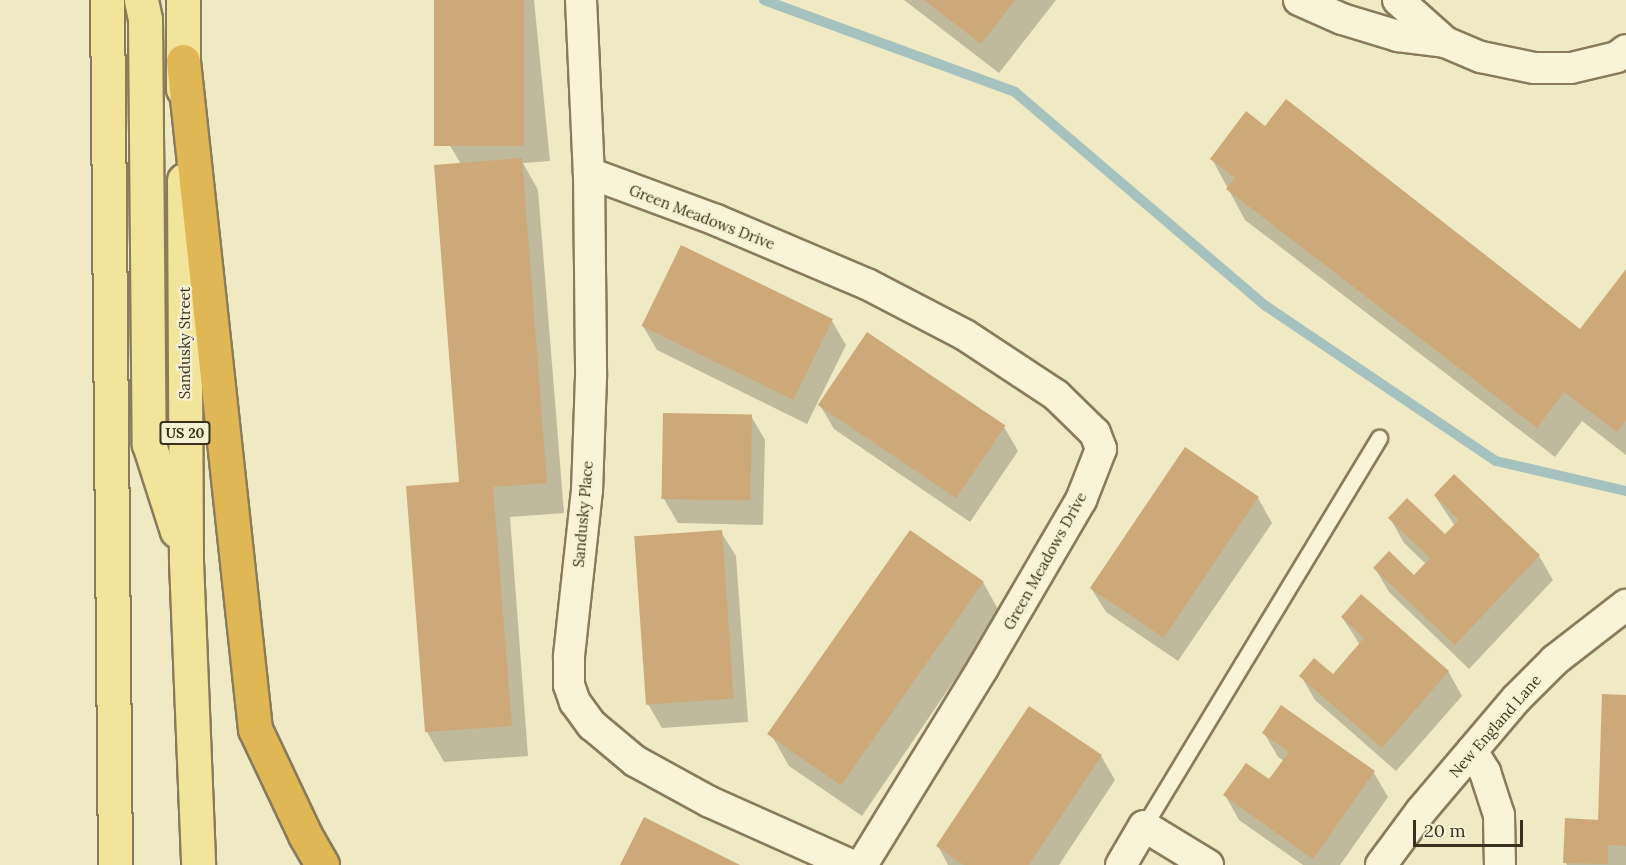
<!DOCTYPE html>
<style>
body{margin:0}
#map{position:relative;width:1626px;height:865px;overflow:hidden;background:#efe9c4;font-family:Lora,serif}
div>[style]{position:absolute}
.shadow>*{inset:0;background:#0003}
.stream>*{height:10px;margin:-5px;padding:0 5px;transform-origin:5px;border-radius:5px;background:#a6c2be}
.building>*{inset:0;background:#cda979;transform-origin:0 0}
.roads{filter:drop-shadow(2px 0 #8a7b5a) drop-shadow(-2px 0 #8a7b5a) drop-shadow(0 2px #8a7b5a) drop-shadow(0 -2px #8a7b5a)}
.lane>*{height:15px;margin:-7.5px;padding:0 7.5px;transform-origin:7.5px;border-radius:7.5px;background:#f9f4d7}
.street>*{height:30px;margin:-15px;padding:0 15px;transform-origin:15px;border-radius:15px;background:#f9f4d7}
.primary>*{height:33px;margin:-16.5px;padding:0 16.5px;transform-origin:16.5px;border-radius:16.5px;background:#f2e59b}
.highway>*{height:33px;margin:-16.5px;padding:0 16.5px;transform-origin:16.5px;border-radius:16.5px;background:#dfb754}
span{translate:-50% -50%;white-space:nowrap;text-align:center;line-height:1.15;-webkit-text-stroke:4.5px #f6f1d4;paint-order:stroke}
.shield-label span{padding:2px 4px;background:#f6f1d4;border:2px solid;border-radius:4px;-webkit-text-stroke-width:0}
.shield-label{font-size:14px;color:#39301e;font-weight:700}
.street-label{font-size:15px;color:#39301e}
.scale{position:absolute;left:1413px;top:820px;width:110px;height:27px;box-sizing:border-box;border:3px solid #39301e;border-top:0;padding-left:8px;font-size:18px;line-height:21px;white-space:nowrap;color:#39301e;-webkit-text-stroke:4px #f6f1d4;paint-order:stroke}
</style>
<div id="map">
<div class="shadow">
<i style="clip-path:polygon(436px 0,534px 0,550px 161px,523px 163px,538px 190px,564px 513px,510px 517px,528px 756px,444px 762px,427px 732px,408px 488px,461px 483px,461px 164px,449px 144px)"></i>
<i style="clip-path:polygon(904px 0,1056px 0,999px 73px)"></i>
<i style="clip-path:polygon(1265px 129px,1580px 331px,1626px 271px,1626px 455px,1582px 421px,1555px 457px,1245px 220px,1212px 159px)"></i>
<i style="clip-path:polygon(832px 321px,846px 345px,807px 424px,657px 350px,643px 326px)"></i>
<i style="clip-path:polygon(820px 405px,1004px 427px,1018px 451px,970px 522px,834px 429px)"></i>
<i style="clip-path:polygon(751px 416px,765px 440px,763px 525px,678px 523px,664px 499px)"></i>
<i style="clip-path:polygon(1435px 496px,1539px 556px,1553px 580px,1469px 669px,1389px 592px,1375px 568px,1414px 577px,1426px 564px,1404px 543px,1390px 518px,1445px 536px,1455px 526px)"></i>
<i style="clip-path:polygon(1258px 498px,1272px 523px,1178px 661px,1106px 612px,1091px 588px)"></i>
<i style="clip-path:polygon(721px 532px,736px 556px,748px 722px,662px 728px,648px 704px)"></i>
<i style="clip-path:polygon(983px 582px,1000px 613px,862px 816px,789px 766px,772px 736px)"></i>
<i style="clip-path:polygon(1342px 617px,1448px 671px,1462px 696px,1396px 771px,1315px 700px,1301px 676px,1333px 676px,1360px 645px)"></i>
<i style="clip-path:polygon(1626px 697px,1626px 865px,1567px 865px,1565px 862px,1600px 821px)"></i>
<i style="clip-path:polygon(1264px 733px,1374px 773px,1388px 797px,1340px 865px,1303px 865px,1239px 820px,1225px 795px,1270px 781px,1284px 761px,1278px 757px)"></i>
<i style="clip-path:polygon(1101px 756px,1115px 780px,1059px 865px,948px 865px,938px 846px)"></i>
</div>
<div class="stream">
<i style="left:764px;top:0;width:267px;rotate:20.1deg"></i>
<i style="left:1015px;top:92px;width:330px;rotate:40.5deg"></i>
<i style="left:1266px;top:306px;width:277px;rotate:34deg"></i>
<i style="left:1496px;top:461px;width:133px;rotate:13deg"></i>
</div>
<div class="building">
<i style="left:434px;top:0;width:90px;height:146px"></i>
<i style="clip-path:polygon(924px 0,1015px 0,981px 44px)"></i>
<i style="clip-path:polygon(1286px 99px,1580px 329px,1626px 269px,1626px 420px,1617px 432px,1564px 392px,1537px 428px,1226px 189px,1235px 178px,1210px 159px,1246px 111px,1265px 126px)"></i>
<i style="clip-path:polygon(522px 158px,547px 483px,493px 487px,512px 726px,425px 732px,406px 486px,459px 482px,434px 165px)"></i>
<i style="left:681px;top:245px;width:169px;height:90px;rotate:26deg"></i>
<i style="left:867px;top:332px;width:167px;height:88px;rotate:34deg"></i>
<i style="left:663px;top:413px;width:89px;height:86px;rotate:1deg"></i>
<i style="left:1185px;top:447px;width:89px;height:170px;rotate:34deg"></i>
<i style="clip-path:polygon(1454px 474px,1540px 555px,1455px 645px,1373px 568px,1389px 551px,1414px 575px,1430px 558px,1388px 518px,1407px 498px,1445px 534px,1459px 520px,1434px 495px)"></i>
<i style="left:722px;top:530px;width:169px;height:88px;rotate:86deg"></i>
<i style="left:910px;top:530px;width:90px;height:249px;rotate:35deg"></i>
<i style="clip-path:polygon(1361px 594px,1449px 671px,1382px 748px,1299px 676px,1314px 658px,1333px 674px,1364px 638px,1341px 617px)"></i>
<i style="clip-path:polygon(1602px 694px,1626px 695px,1626px 846px,1608px 845px,1608px 864px,1563px 863px,1565px 818px,1598px 820px)"></i>
<i style="clip-path:polygon(1281px 705px,1375px 771px,1313px 859px,1223px 795px,1246px 763px,1269px 779px,1289px 752px,1262px 733px)"></i>
<i style="clip-path:polygon(1029px 706px,1102px 755px,1029px 865px,964px 865px,936px 846px)"></i>
<i style="clip-path:polygon(644px 817px,740px 865px,620px 865px)"></i>
</div>
<div class="roads">
<div class="lane">
<i style="left:1144px;top:826px;width:454px;rotate:-58.8deg"></i>
</div>
<div class="street">
<i style="left:581px;top:0;width:173px;rotate:87.4deg"></i>
<i style="left:589px;top:173px;width:204px;rotate:89.4deg"></i>
<i style="left:591px;top:377px;width:113px;rotate:92deg"></i>
<i style="left:587px;top:490px;width:168px;rotate:96.2deg"></i>
<i style="left:569px;top:657px;width:28px;rotate:90deg"></i>
<i style="left:569px;top:685px;width:18px;rotate:71deg"></i>
<i style="left:575px;top:702px;width:29px;rotate:54deg"></i>
<i style="left:592px;top:725px;width:56px;rotate:39.9deg"></i>
<i style="left:635px;top:761px;width:85px;rotate:28.7deg"></i>
<i style="left:710px;top:802px;width:154px;rotate:24.1deg"></i>
<i style="left:1299px;top:0;width:47px;rotate:23.8deg"></i>
<i style="left:1342px;top:19px;width:59px;rotate:16.9deg"></i>
<i style="left:1398px;top:36px;width:47px;rotate:7.3deg"></i>
<i style="left:1398px;top:0;width:63px;rotate:41.8deg"></i>
<i style="left:1445px;top:42px;width:39px;rotate:23deg"></i>
<i style="left:1481px;top:57px;width:54px;rotate:11.7deg"></i>
<i style="left:1534px;top:68px;width:37px"></i>
<i style="left:1571px;top:68px;width:47px;rotate:-13.4deg"></i>
<i style="left:1617px;top:57px;width:11px;rotate:-38deg"></i>
<i style="left:589px;top:173px;width:135px;rotate:20.3deg"></i>
<i style="left:716px;top:220px;width:164px;rotate:23deg"></i>
<i style="left:867px;top:284px;width:110px;rotate:27.5deg"></i>
<i style="left:965px;top:335px;width:109px;rotate:33.4deg"></i>
<i style="left:1056px;top:395px;width:54px;rotate:44.3deg"></i>
<i style="left:1095px;top:433px;width:17px;rotate:69deg"></i>
<i style="left:1101px;top:449px;width:55px;rotate:111.4deg"></i>
<i style="left:1081px;top:500px;width:194px;rotate:120.3deg"></i>
<i style="left:983px;top:668px;width:231px;rotate:121.6deg"></i>
<i style="left:1472px;top:751px;width:25px;rotate:58deg"></i>
<i style="left:1485px;top:772px;width:45px;rotate:72deg"></i>
<i style="left:1499px;top:815px;width:50px;rotate:88.9deg"></i>
<i style="left:1121px;top:865px;width:45px;rotate:-59.5deg"></i>
<i style="left:1144px;top:826px;width:75px;rotate:31.4deg"></i>
<i style="left:1381px;top:865px;width:67px;rotate:-53.5deg"></i>
<i style="left:1421px;top:811px;width:147px;rotate:-49.7deg"></i>
<i style="left:1516px;top:699px;width:55px;rotate:-45deg"></i>
<i style="left:1555px;top:660px;width:90px;rotate:-37.8deg"></i>
</div>
<div class="primary">
<i style="left:107px;top:0;width:865px;rotate:89.47deg"></i>
<i style="left:141px;top:0;width:19px;rotate:78deg"></i>
<i style="left:145px;top:19px;width:425px;rotate:89.5deg"></i>
<i style="left:149px;top:444px;width:91px;rotate:72.2deg"></i>
<i style="left:183px;top:0;width:89px;rotate:90deg"></i>
<i style="left:184px;top:180px;width:381px;rotate:89.7deg"></i>
<i style="left:186px;top:561px;width:304px;rotate:87.7deg"></i>
</div>
<div class="highway">
<i style="left:183px;top:61px;width:672px;rotate:83.85deg"></i>
<i style="left:255px;top:729px;width:117px;rotate:64.7deg"></i>
<i style="left:305px;top:835px;width:34px;rotate:60deg"></i>
</div>
</div>
<div class="shield-label">
<span style="left:185px;top:433px">US 20</span>
</div>
<div class="street-label">
<span style="left:702px;top:217px;rotate:21deg">Green Meadows Drive</span>
<span style="left:185px;top:343px;rotate:-90deg">Sandusky Street</span>
<span style="left:583px;top:514px;rotate:-85deg">Sandusky Place</span>
<span style="left:1045px;top:561px;rotate:-61deg">Green Meadows Drive</span>
<span style="left:1495px;top:726px;rotate:-49deg">New England Lane</span>
</div>
<div class="scale">20 m</div>
</div>
